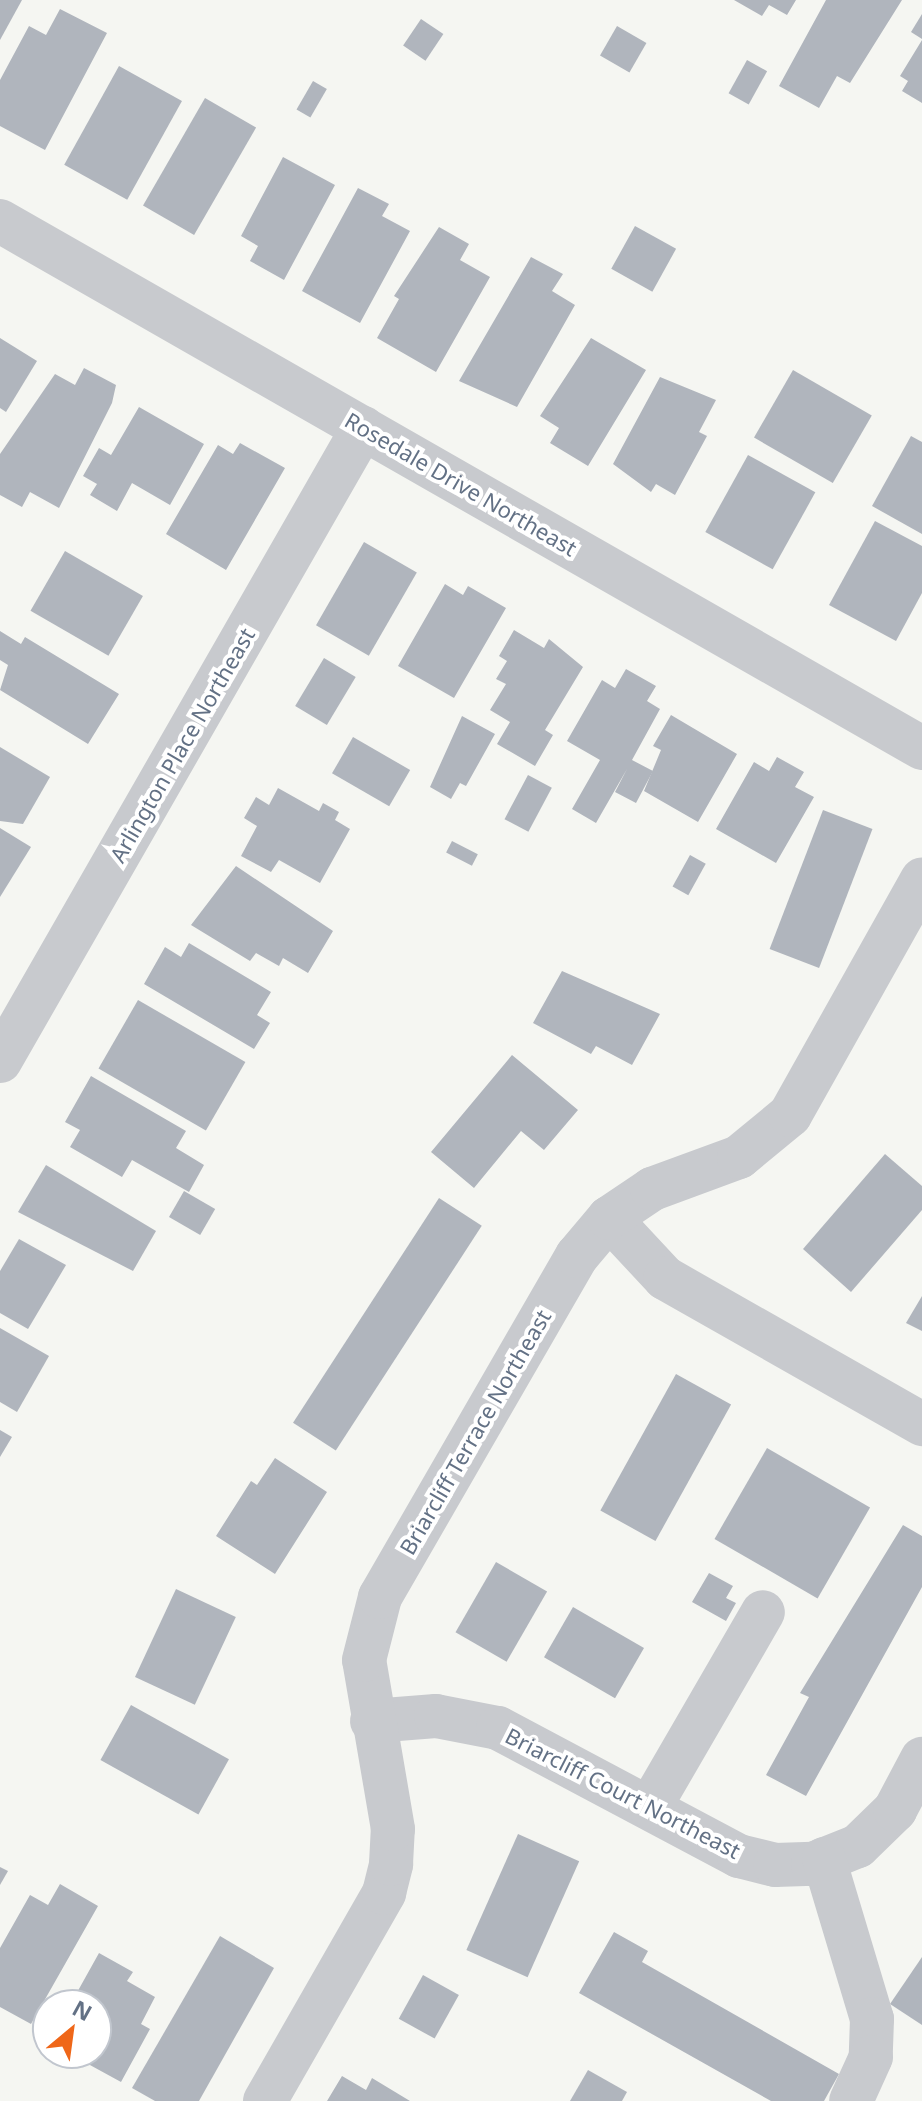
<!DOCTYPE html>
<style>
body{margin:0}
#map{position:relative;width:922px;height:2101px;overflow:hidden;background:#f5f6f2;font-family:"Noto Sans",sans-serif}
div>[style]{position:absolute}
.building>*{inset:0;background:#b0b5bd;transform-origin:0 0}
.minor>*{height:44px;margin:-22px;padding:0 22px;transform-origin:22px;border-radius:22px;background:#c8cace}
span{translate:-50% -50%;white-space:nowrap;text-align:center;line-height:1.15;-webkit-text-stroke:8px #fff;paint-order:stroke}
.street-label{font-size:22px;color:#637185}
.north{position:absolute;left:32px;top:1989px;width:80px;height:80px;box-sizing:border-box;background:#fff;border:2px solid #c1c6ce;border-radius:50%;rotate:29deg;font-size:22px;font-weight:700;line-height:32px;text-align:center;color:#637185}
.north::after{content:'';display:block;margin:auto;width:28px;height:36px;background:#ef6719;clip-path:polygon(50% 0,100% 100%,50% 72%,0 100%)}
</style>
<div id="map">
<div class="building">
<i style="clip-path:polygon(0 0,22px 0,0 40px)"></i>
<i style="clip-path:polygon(734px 0,796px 0,787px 15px,769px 5px,762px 16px)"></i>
<i style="clip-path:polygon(826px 0,902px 0,850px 83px,837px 76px,819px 108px,779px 86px)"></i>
<i style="clip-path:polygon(60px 9px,107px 33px,45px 150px,0 126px,0 80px,29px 26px,46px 35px)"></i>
<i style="clip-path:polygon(922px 14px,922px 39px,911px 32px)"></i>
<i style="left:421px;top:19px;width:27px;height:32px;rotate:34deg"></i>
<i style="left:617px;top:26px;width:34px;height:34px;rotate:30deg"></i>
<i style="clip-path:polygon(922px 40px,922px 103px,902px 91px,908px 81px,900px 76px)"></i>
<i style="left:747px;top:60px;width:23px;height:38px;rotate:29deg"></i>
<i style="left:119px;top:66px;width:72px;height:113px;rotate:29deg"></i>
<i style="left:313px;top:81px;width:16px;height:33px;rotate:30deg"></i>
<i style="left:205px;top:98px;width:59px;height:124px;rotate:30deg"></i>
<i style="clip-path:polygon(283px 157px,335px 185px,284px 280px,250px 261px,258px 246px,241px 236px)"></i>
<i style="clip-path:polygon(358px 188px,389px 204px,382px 216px,410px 231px,360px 323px,302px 291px)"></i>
<i style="left:635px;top:226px;width:47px;height:49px;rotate:29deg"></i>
<i style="clip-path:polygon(439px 227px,469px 244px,460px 260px,490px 277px,436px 372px,377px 338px,399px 299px,394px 296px)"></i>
<i style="clip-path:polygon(531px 257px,563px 274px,552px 291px,575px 305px,517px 407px,459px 381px)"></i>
<i style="clip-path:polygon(0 338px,37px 361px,6px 412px,0 408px)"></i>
<i style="clip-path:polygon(591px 338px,646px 370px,588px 466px,550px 443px,559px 428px,540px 416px)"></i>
<i style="clip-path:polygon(84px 368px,116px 385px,112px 403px,59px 508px,30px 492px,22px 507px,0 495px,0 454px,55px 374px,75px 385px)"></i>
<i style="left:793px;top:370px;width:91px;height:78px;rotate:30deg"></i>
<i style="clip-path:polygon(660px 377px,716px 400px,699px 432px,707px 436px,675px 495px,656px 484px,651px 492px,613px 464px)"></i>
<i style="clip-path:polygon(139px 407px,204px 444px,170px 505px,132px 483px,117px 511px,90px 495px,97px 484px,83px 476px,99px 448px,111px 455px)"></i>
<i style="clip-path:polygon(911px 436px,922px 442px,922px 534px,872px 506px)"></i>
<i style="clip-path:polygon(240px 443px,285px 468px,226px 570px,166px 534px,218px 445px,233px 454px)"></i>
<i style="left:748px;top:455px;width:77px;height:88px;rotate:29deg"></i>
<i style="clip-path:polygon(875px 521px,922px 546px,922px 593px,896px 641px,829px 605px)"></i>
<i style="left:364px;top:542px;width:61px;height:96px;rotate:30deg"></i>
<i style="left:65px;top:551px;width:90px;height:69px;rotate:30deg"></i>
<i style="clip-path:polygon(445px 584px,463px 595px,468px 586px,506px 608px,454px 698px,398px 666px)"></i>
<i style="clip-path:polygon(514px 630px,544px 648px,549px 639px,583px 667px,545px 730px,553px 735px,535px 766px,497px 744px,510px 722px,490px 710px,506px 684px,496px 679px,507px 661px,499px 656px)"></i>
<i style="clip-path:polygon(0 631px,21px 644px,25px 637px,119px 694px,88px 744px,0 690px,8px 665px,0 660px)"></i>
<i style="left:324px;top:658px;width:37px;height:56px;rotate:31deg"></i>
<i style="clip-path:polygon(626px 669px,656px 686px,647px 701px,660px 709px,632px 760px,653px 771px,636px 803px,615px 792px,627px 769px,596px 823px,572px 809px,600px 760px,567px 741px,602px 680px,615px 688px)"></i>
<i style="clip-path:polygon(671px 715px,737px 754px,698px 822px,644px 791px,661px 750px,653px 746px)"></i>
<i style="clip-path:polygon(462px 716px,495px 734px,466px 786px,460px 783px,451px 799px,430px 787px)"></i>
<i style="left:353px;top:737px;width:66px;height:42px;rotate:30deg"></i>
<i style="clip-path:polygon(0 747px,50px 777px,23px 824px,0 821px)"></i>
<i style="clip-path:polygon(777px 757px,804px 772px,795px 787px,814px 797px,776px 863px,716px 829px,754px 762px,769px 771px)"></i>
<i style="left:528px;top:775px;width:27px;height:50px;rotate:28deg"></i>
<i style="clip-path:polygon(278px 788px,319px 811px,323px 803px,339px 812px,335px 820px,350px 829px,320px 883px,279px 860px,271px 872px,241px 856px,257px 826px,244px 818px,256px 797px,269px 805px)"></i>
<i style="left:823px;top:810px;width:53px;height:149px;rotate:21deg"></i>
<i style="clip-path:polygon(0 828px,31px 847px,0 897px)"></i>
<i style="left:452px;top:841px;width:29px;height:13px;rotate:27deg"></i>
<i style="left:690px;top:855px;width:18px;height:36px;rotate:29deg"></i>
<i style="clip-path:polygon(236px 866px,333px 931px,308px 973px,283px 958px,279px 966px,256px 953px,250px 961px,191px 925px)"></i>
<i style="clip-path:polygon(189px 943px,271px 992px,257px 1015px,270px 1023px,254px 1049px,144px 984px,165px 947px,181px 957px)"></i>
<i style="clip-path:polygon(562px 971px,660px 1014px,632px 1065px,596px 1046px,591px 1054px,533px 1023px)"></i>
<i style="left:138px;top:1000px;width:124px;height:79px;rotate:30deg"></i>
<i style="clip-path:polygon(512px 1055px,578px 1110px,544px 1150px,521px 1131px,474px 1188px,431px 1152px)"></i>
<i style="clip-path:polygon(91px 1076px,186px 1131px,176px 1148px,204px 1165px,189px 1192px,132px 1160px,122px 1177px,70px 1147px,80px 1130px,65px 1122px)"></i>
<i style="clip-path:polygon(885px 1154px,922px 1186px,922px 1210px,851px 1292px,803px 1249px)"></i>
<i style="clip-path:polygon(46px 1165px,156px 1231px,133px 1271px,18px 1212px)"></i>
<i style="left:184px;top:1191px;width:36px;height:30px;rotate:30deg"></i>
<i style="left:439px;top:1198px;width:51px;height:268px;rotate:33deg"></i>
<i style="clip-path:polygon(19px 1239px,66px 1265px,28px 1329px,0 1313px,0 1271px)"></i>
<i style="clip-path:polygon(922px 1296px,922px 1331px,906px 1323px)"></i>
<i style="clip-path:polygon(0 1328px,49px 1356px,17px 1412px,0 1402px)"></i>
<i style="left:676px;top:1374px;width:63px;height:156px;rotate:29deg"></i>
<i style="clip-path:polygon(0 1430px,12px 1437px,0 1457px)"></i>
<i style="left:767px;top:1448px;width:119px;height:105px;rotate:30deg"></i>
<i style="clip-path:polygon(275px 1458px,327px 1492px,275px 1574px,216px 1536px,251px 1481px,257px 1485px)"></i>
<i style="clip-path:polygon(903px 1525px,922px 1536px,922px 1587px,806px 1796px,766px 1775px,809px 1697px,800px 1693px)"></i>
<i style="left:496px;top:1562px;width:59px;height:81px;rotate:30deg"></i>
<i style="clip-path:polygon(709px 1573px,733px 1586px,726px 1598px,736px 1603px,726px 1621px,692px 1602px)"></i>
<i style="left:176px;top:1589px;width:66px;height:97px;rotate:25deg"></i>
<i style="left:573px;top:1607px;width:82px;height:58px;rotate:30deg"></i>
<i style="left:131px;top:1705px;width:112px;height:63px;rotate:29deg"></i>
<i style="left:518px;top:1834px;width:67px;height:127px;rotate:24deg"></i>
<i style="clip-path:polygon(0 1867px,8px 1871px,0 1885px)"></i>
<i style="clip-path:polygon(60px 1884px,98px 1906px,31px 2024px,0 2007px,0 1948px,30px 1895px,48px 1905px)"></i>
<i style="clip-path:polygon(614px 1932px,648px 1951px,642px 1962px,839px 2074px,824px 2101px,771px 2101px,579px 1993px)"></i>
<i style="clip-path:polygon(220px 1936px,274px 1968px,199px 2101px,155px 2101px,132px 2088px)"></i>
<i style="clip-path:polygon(99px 1953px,133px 1972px,127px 1981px,155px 1997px,141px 2024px,150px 2029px,121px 2082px,68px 2053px,96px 2053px,96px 2005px,70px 2005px)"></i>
<i style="clip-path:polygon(922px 1957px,922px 2025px,890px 2004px)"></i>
<i style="left:423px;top:1975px;width:41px;height:50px;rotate:29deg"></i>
<i style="clip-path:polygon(588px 2070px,627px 2092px,622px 2101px,570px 2101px)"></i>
<i style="clip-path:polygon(342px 2076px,366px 2090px,372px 2078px,410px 2101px,327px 2101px)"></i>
</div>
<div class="minor">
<i style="left:0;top:221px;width:1062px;rotate:29.75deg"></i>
<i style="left:0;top:1061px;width:730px;rotate:-60.17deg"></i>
<i style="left:609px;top:1218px;width:82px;rotate:47deg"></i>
<i style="left:665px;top:1278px;width:296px;rotate:29.6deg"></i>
<i style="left:372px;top:1721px;width:64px;rotate:-4.5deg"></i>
<i style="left:436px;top:1716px;width:63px;rotate:11deg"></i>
<i style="left:498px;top:1728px;width:273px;rotate:28deg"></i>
<i style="left:739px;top:1856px;width:37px;rotate:14deg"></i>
<i style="left:775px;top:1865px;width:38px;rotate:-2deg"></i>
<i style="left:813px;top:1864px;width:48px;rotate:-21.8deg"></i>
<i style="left:858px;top:1846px;width:52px;rotate:-44.2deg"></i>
<i style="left:895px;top:1810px;width:58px;rotate:-62.1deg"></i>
<i style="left:650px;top:1807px;width:225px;rotate:-59.9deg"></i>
<i style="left:824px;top:1859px;width:167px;rotate:73.3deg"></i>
<i style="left:872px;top:2019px;width:38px;rotate:92deg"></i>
<i style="left:871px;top:2057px;width:48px;rotate:114.4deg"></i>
<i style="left:265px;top:2101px;width:240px;rotate:-60.2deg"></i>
<i style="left:384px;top:1893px;width:30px;rotate:-76deg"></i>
<i style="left:391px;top:1864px;width:35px;rotate:-87deg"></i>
<i style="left:393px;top:1829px;width:171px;rotate:-99.7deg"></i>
<i style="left:364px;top:1660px;width:65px;rotate:-75.7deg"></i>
<i style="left:380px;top:1597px;width:394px;rotate:-60deg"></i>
<i style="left:577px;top:1256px;width:50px;rotate:-49.9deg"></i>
<i style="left:609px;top:1218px;width:52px;rotate:-34deg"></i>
<i style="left:652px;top:1189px;width:93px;rotate:-20.2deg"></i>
<i style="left:739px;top:1157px;width:66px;rotate:-39.5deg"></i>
<i style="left:790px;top:1115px;width:270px;rotate:-60.7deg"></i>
</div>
<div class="street-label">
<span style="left:461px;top:484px;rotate:30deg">Rosedale Drive Northeast</span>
<span style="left:182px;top:745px;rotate:-60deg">Arlington Place Northeast</span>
<span style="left:475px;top:1432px;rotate:-60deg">Briarcliff Terrace Northeast</span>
<span style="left:623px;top:1793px;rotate:27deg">Briarcliff Court Northeast</span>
</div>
<div class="north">N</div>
</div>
